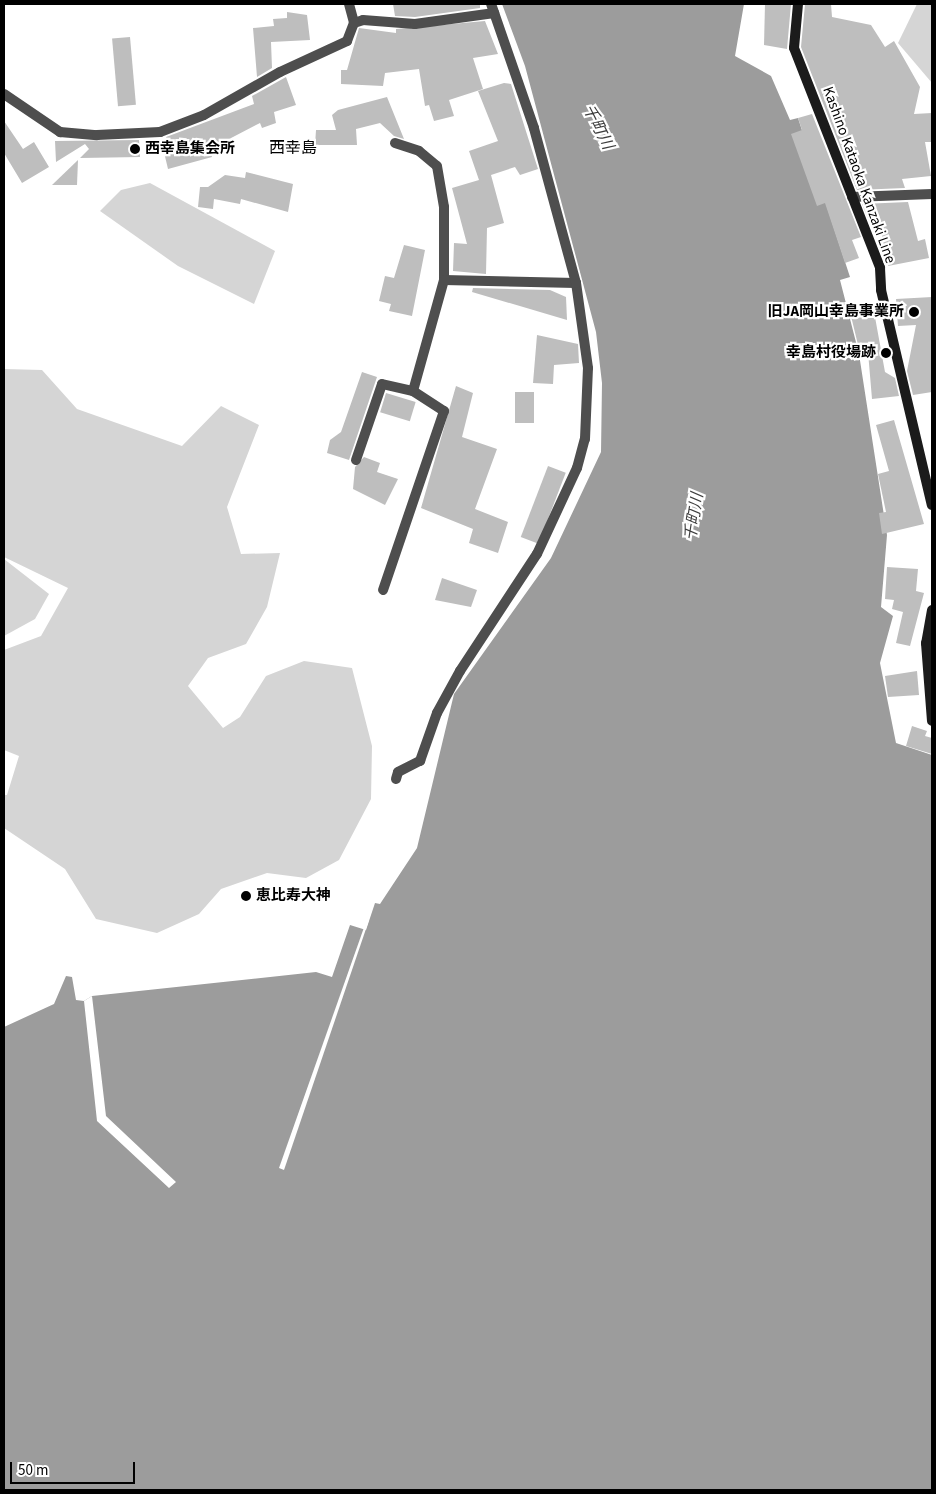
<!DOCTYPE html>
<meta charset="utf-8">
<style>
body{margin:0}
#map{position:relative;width:936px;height:1494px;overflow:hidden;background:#fff;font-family:"Source Sans 3","Noto Sans JP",sans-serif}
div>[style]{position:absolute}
.green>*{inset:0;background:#d5d5d5}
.water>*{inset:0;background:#9c9c9c}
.pier>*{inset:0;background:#fff}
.building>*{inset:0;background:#bebebe;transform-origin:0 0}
.minor>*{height:10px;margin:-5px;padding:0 5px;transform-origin:5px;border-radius:5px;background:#4e4e4e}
.secondary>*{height:10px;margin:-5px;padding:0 5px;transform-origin:5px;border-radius:5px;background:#1b1b1b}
.dots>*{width:14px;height:14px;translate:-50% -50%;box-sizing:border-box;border:2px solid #fff;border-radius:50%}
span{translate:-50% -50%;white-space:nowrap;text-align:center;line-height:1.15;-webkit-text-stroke:4.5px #fff;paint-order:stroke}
.poi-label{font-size:15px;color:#000;font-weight:700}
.left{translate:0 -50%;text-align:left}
.right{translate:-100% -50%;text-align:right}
.street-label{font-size:15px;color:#000}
.water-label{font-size:16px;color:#3d3d3d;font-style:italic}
.neighbourhood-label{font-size:16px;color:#000}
.frame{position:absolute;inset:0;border:5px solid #000;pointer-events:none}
.scale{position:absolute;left:10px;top:1462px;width:125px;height:22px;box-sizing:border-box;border:2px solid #000;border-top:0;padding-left:6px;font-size:15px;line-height:18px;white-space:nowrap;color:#000;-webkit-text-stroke:4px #fff;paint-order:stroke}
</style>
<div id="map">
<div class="green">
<i style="clip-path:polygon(917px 4px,932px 4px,932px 83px,898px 43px)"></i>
<i style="clip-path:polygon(150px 183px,275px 251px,254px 304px,178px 266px,100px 211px,121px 190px)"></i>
<i style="clip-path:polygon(4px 369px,42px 370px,77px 409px,182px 446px,221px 406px,259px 425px,227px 507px,241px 554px,280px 553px,267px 607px,246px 644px,208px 658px,188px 686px,223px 728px,240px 717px,266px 676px,304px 661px,352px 668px,372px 746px,371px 799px,339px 860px,306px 878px,267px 873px,221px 889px,199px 914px,157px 933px,96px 919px,65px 869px,4px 828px,4px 795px,7px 795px,19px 756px,4px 750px,4px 650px,41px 636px,68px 588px,4px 557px)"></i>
<i style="clip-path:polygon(4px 559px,49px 594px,35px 619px,4px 636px)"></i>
</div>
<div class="water">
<i style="clip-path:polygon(502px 4px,744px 4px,735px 56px,771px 76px,790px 120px,798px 118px,850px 277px,840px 280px,859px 354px,887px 535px,881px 607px,893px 616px,880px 663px,896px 743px,932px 755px,932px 1490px,4px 1490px,4px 1027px,54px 1004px,66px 976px,72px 977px,76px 1000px,84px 1001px,92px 996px,316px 972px,332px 977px,350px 925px,366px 930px,375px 903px,380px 904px,417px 848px,454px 694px,551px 558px,601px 452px,602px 383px,596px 332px,525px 66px)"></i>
</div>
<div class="pier">
<i style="clip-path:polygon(367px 919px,369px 920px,284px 1170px,279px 1168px)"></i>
<i style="clip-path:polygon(92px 996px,106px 1116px,176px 1182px,169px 1188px,97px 1121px,84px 1001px)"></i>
</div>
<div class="building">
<i style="clip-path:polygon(393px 4px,480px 4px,480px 8px,415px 17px,395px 16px)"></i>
<i style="clip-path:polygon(765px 4px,791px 4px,787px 49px,764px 45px)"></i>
<i style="clip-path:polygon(805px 4px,831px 4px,832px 17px,871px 25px,885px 47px,894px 41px,920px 87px,914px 114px,932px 113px,932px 142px,925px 142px,931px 176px,902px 179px,905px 188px,857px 190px,801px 47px)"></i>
<i style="clip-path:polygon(287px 12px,307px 15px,310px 40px,271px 42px,272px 68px,257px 77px,253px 28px,274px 26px,273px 19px,287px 18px)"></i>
<i style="clip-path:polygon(485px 21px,498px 54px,473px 58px,483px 89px,449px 100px,454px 116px,434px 121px,429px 105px,425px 106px,419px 69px,385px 73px,383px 86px,341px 84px,341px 70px,347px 70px,359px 28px,396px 33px,396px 29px)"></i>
<i style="left:130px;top:37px;width:68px;height:18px;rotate:85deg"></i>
<i style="clip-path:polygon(286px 77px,296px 105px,274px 112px,276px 123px,262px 128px,260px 123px,210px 149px,212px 157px,168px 169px,163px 148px,169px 146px,166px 137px,254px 104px,252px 96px)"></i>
<i style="clip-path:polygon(504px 83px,511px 84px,538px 169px,520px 175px,515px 167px,491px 175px,504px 223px,487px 228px,486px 274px,453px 271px,454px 243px,467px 244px,452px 188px,479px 180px,469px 151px,498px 141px,478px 91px)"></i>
<i style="clip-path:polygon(387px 97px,404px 139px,394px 136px,380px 123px,356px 129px,357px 145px,315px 145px,316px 130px,336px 130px,332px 115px,338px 110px)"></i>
<i style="clip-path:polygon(812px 114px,861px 237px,852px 240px,859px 258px,845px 263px,825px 203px,817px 206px,791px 134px,802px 130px,798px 118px)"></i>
<i style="clip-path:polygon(4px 121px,23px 149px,34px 142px,49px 167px,22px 183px,4px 153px)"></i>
<i style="clip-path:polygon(139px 140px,140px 157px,80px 158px,89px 149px,85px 144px,56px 162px,55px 141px)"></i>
<i style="clip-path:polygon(78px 160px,77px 185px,52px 185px)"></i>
<i style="clip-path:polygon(246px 172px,293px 184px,288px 212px,241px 199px,240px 204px,214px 199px,213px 209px,198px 207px,200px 187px,208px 187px,225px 175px,245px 178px)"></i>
<i style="clip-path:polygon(908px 202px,918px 241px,925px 239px,929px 258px,888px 266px,881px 231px,874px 233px,862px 204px)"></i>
<i style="clip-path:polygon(404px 245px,425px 250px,412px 316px,389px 311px,391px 304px,379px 301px,385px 276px,394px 278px)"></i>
<i style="clip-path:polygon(473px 288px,550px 290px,566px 297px,567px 320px,472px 292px)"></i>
<i style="clip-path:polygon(932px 297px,932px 392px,913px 395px,907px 371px,916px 325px,898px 326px,896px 299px)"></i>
<i style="clip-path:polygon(873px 306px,885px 372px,895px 378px,899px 396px,872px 399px,868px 352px,860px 353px,850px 312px)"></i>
<i style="clip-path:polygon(537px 335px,578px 344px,579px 363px,554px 365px,553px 384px,533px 383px)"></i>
<i style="clip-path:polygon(362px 372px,377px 377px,349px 460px,327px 453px,330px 440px,341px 432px)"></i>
<i style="clip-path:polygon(456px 386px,473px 393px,462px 437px,497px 449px,475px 509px,508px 522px,498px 553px,469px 543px,473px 529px,421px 508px)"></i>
<i style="left:515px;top:392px;width:19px;height:31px"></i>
<i style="left:386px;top:393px;width:31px;height:20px;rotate:17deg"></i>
<i style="clip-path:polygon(894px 420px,924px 524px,882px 534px,879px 513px,886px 512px,878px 474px,889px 471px,876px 425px)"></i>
<i style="clip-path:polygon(364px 457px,380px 463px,377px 472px,398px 479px,385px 505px,353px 489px,355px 467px)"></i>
<i style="left:548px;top:466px;width:19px;height:76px;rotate:21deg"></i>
<i style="clip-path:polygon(887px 567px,918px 569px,916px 591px,924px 593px,910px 646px,896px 643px,903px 612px,892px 609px,894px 600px,885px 599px)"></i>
<i style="clip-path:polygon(442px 578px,477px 590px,471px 607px,435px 600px)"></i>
<i style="clip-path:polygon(917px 671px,919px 695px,888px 697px,885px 676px)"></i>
<i style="clip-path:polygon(912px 726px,927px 731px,925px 736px,932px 738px,932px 754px,906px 746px)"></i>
</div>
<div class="minor">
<i style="left:349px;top:4px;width:20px;rotate:75deg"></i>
<i style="left:4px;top:94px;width:68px;rotate:34.2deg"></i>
<i style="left:60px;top:132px;width:37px;rotate:5deg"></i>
<i style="left:97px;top:135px;width:63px;rotate:-2.7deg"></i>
<i style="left:160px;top:132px;width:47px;rotate:-21.1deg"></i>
<i style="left:204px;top:115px;width:87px;rotate:-29.5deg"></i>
<i style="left:280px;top:72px;width:74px;rotate:-24.8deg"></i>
<i style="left:347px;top:41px;width:19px;rotate:-69deg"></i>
<i style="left:354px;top:23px;width:9px;rotate:-18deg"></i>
<i style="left:363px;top:20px;width:52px;rotate:4.4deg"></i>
<i style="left:415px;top:24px;width:80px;rotate:-7.9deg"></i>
<i style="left:395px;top:143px;width:25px;rotate:18deg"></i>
<i style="left:419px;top:151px;width:23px;rotate:40deg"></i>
<i style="left:437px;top:166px;width:42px;rotate:80.3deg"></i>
<i style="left:444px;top:207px;width:73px;rotate:90deg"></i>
<i style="left:444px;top:280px;width:115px;rotate:105.6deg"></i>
<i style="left:852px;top:197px;width:80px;rotate:-2.1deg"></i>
<i style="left:444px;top:280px;width:132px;rotate:1.3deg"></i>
<i style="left:356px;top:460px;width:80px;rotate:-71.1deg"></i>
<i style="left:382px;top:384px;width:32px;rotate:13deg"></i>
<i style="left:413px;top:391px;width:37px;rotate:33deg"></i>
<i style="left:444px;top:411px;width:189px;rotate:108.8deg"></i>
<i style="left:396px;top:779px;width:7px;rotate:-74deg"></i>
<i style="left:398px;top:772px;width:25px;rotate:-27deg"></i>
<i style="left:420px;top:761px;width:51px;rotate:-70.5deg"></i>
<i style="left:437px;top:713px;width:48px;rotate:-61.3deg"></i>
<i style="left:460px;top:671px;width:140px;rotate:-56.7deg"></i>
<i style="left:537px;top:554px;width:95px;rotate:-65.1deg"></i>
<i style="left:577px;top:468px;width:30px;rotate:-75deg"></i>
<i style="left:585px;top:439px;width:71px;rotate:-87.6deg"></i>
<i style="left:588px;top:368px;width:86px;rotate:-98deg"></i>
<i style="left:576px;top:283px;width:161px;rotate:-105.2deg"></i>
<i style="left:534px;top:128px;width:131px;rotate:-109.1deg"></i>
</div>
<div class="secondary">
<i style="left:798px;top:4px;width:44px;rotate:95.2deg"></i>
<i style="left:794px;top:48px;width:236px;rotate:68.6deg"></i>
<i style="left:880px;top:268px;width:22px;rotate:87deg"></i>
<i style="left:881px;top:290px;width:221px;rotate:76.7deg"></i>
<i style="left:932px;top:610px;width:34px;rotate:100deg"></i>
<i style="left:926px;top:643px;width:78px;rotate:85.6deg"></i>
</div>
<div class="dots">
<i style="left:135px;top:149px;background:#000"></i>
<i style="left:914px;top:312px;background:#000"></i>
<i style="left:886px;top:353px;background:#000"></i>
<i style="left:246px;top:896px;background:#000"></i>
</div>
<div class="poi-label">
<span class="left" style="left:145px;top:149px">西幸島集会所</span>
<span class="right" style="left:904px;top:312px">旧JA岡山幸島事業所</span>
<span class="right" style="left:876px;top:353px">幸島村役場跡</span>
<span class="left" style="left:256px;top:896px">恵比寿大神</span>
</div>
<div class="street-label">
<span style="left:859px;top:175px;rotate:70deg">Kashino Kataoka Kanzaki Line</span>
</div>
<div class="water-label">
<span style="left:598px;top:127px;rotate:63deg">千町川</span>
<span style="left:694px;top:517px;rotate:-81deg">千町川</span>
</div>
<div class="neighbourhood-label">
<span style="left:293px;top:148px">西幸島</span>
</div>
<div class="frame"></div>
<div class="scale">50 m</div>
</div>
